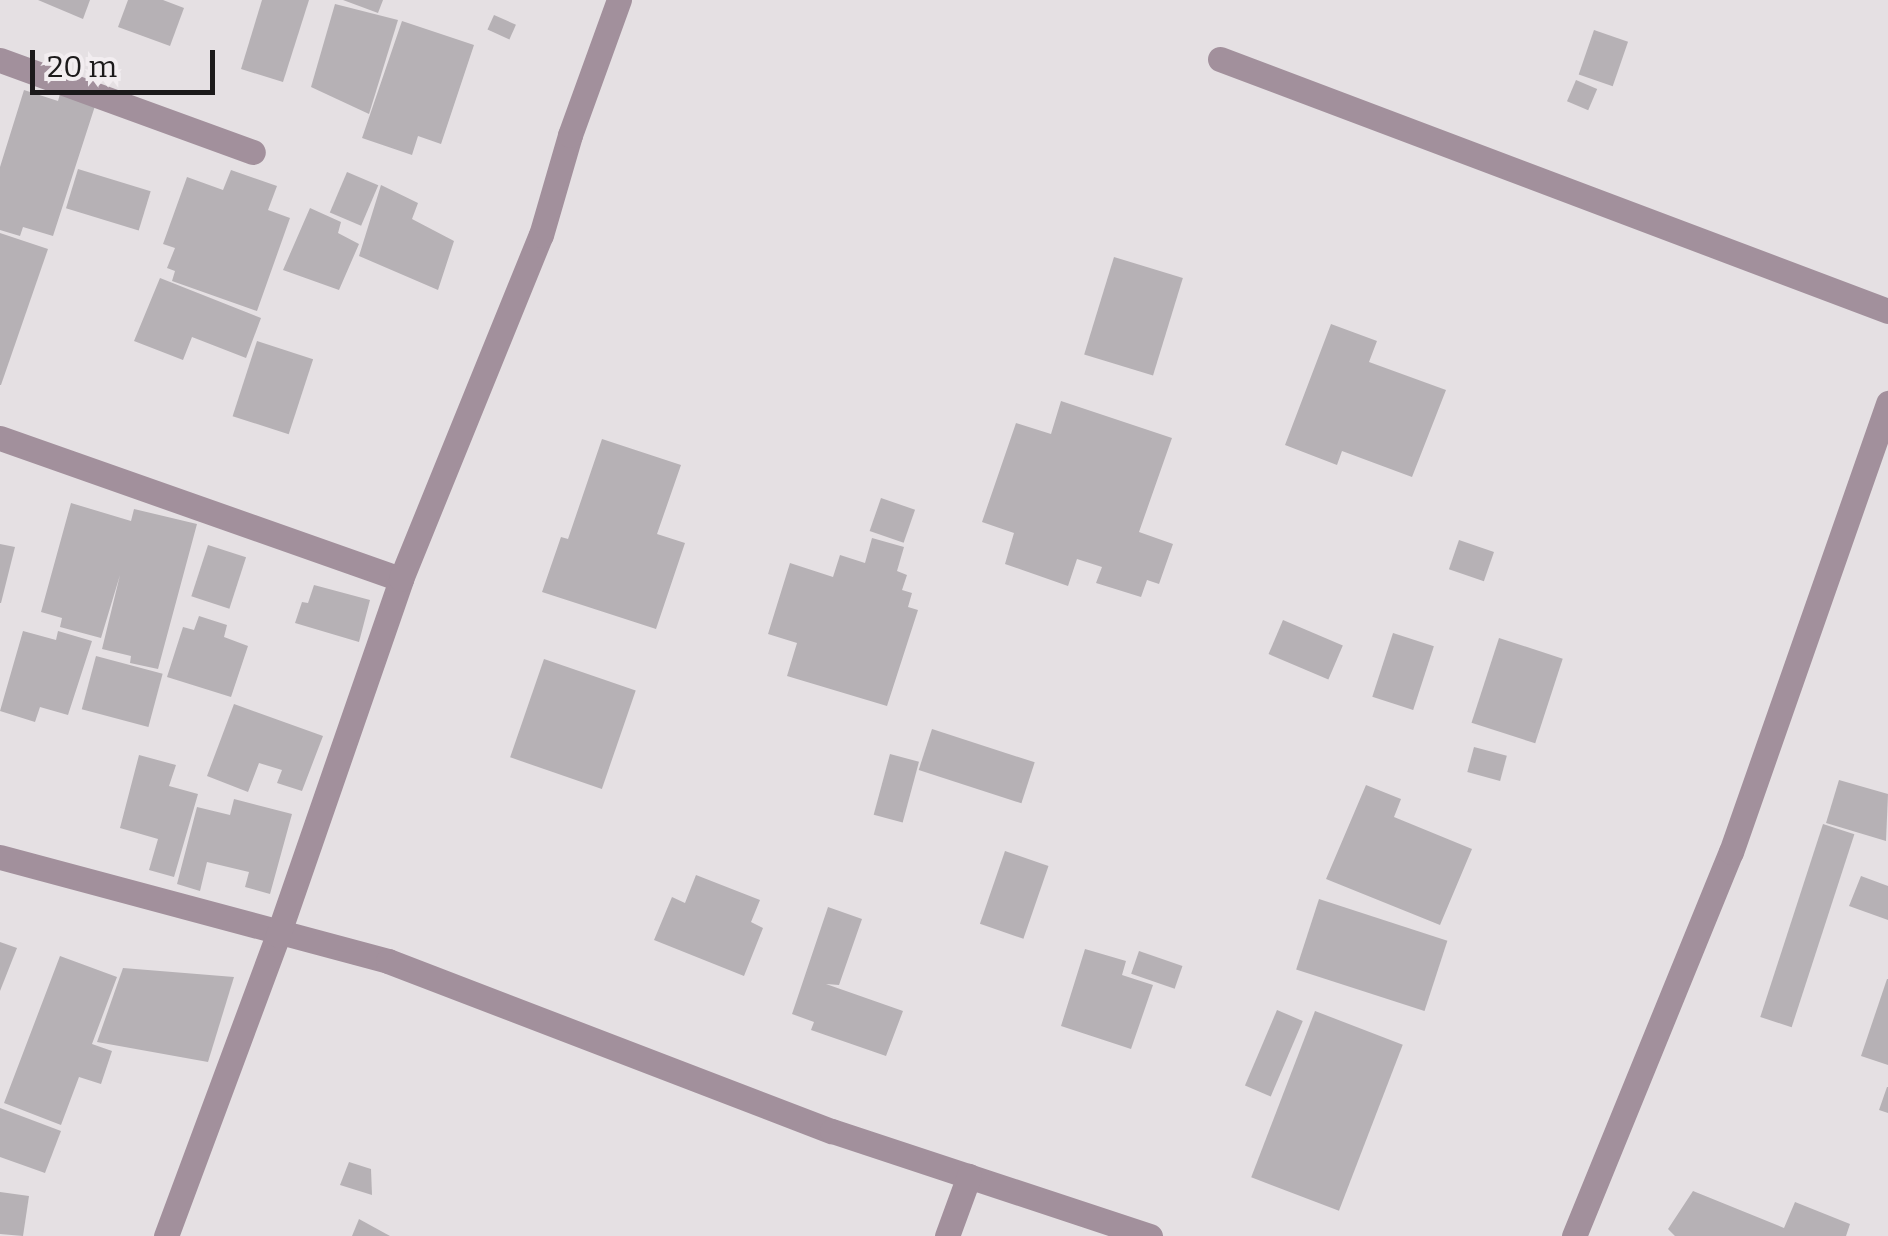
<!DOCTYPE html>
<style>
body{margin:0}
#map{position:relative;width:1888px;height:1236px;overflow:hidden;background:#e5e0e3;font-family:Bitter,serif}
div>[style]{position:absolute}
.building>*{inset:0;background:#b6b1b5;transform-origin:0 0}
.minor>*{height:25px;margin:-12.5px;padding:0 12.5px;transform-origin:12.5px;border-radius:12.5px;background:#a2909c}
span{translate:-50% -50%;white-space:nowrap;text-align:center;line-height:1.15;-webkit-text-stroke:8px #f2edf0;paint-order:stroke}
.scale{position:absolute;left:30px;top:50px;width:185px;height:45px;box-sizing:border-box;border:5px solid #1c1a1b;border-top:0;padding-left:12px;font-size:30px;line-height:35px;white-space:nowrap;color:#1c1a1b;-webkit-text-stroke:8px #f2edf0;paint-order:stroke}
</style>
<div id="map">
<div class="building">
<i style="clip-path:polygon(38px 0,90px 0,83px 19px)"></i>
<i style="clip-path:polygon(128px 0,163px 0,184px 8px,170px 46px,118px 27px)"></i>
<i style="clip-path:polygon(262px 0,309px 0,283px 82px,241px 69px)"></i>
<i style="clip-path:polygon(343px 0,383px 0,378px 13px)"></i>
<i style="clip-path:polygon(335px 4px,398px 20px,369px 114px,311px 87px)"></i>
<i style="left:494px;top:15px;width:24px;height:16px;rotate:24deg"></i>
<i style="clip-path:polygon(402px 21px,474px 45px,441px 144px,418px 136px,412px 155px,362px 138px)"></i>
<i style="left:1594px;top:30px;width:36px;height:47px;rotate:19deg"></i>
<i style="left:1576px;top:80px;width:23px;height:23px;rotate:23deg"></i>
<i style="clip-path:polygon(24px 90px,58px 101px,60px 94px,95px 106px,53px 236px,23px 227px,20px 236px,0 230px,0 167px)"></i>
<i style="left:78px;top:169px;width:76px;height:41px;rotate:17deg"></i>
<i style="clip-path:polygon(231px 170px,277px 186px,268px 210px,290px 218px,257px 311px,172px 281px,175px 271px,167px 268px,175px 248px,163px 244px,187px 177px,223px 190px)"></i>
<i style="left:347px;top:172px;width:34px;height:44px;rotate:23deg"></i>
<i style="clip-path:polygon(381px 185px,418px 203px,412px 219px,454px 241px,438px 290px,359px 256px)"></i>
<i style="clip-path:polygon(310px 208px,341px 222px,338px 233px,359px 244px,339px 290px,283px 270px)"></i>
<i style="clip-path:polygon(0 233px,48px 249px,1px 385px,0 385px)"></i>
<i style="left:1114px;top:257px;width:72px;height:102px;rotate:17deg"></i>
<i style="clip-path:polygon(160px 278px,261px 318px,246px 358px,192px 337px,183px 360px,134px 341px)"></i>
<i style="clip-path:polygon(1331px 324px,1377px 341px,1369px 362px,1446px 390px,1412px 477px,1342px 451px,1337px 465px,1285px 445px)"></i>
<i style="left:257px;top:341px;width:59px;height:79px;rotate:18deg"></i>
<i style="clip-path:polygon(1061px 401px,1172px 438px,1139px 532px,1173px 544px,1159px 584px,1147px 580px,1141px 597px,1096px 583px,1102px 567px,1077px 559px,1068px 586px,1005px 564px,1014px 533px,982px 522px,1016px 423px,1051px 434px)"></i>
<i style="clip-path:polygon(602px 439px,681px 465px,657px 534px,685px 543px,656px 629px,542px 592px,561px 537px,568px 539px)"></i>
<i style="left:881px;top:498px;width:36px;height:35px;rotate:19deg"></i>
<i style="clip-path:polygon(71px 503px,131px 521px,134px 509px,197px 524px,158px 669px,130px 663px,131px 656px,102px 649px,120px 575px,101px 638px,60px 627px,62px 618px,41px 612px)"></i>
<i style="clip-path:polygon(872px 538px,904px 547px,897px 571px,907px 575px,902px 590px,912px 593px,908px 607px,918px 610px,887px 706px,787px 676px,797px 643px,768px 634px,790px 563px,833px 577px,840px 555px,865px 563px)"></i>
<i style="left:1459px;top:540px;width:37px;height:31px;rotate:19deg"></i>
<i style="clip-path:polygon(0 544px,15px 547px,1px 603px,0 603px)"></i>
<i style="left:208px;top:545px;width:40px;height:54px;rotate:18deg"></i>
<i style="clip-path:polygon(314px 585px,370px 600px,359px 642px,295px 623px,302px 602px,308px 603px)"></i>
<i style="clip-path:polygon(199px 616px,227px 625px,224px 637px,248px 646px,231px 697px,167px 677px,183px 627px,194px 630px)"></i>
<i style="left:1283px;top:620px;width:65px;height:37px;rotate:23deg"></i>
<i style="clip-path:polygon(23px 631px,56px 640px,58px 631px,92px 641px,68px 715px,40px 707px,35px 722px,0 711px)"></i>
<i style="left:1393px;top:633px;width:43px;height:67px;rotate:18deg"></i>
<i style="left:1499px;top:638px;width:67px;height:89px;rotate:18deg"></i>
<i style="left:96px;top:656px;width:69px;height:55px;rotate:15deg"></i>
<i style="left:544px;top:659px;width:97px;height:104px;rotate:19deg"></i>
<i style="clip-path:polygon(234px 704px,323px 736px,302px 791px,277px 783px,282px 770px,259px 763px,248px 792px,207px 776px)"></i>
<i style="left:932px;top:729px;width:108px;height:43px;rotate:18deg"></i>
<i style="left:1474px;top:747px;width:34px;height:26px;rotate:15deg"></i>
<i style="left:890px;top:754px;width:30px;height:63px;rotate:15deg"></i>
<i style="clip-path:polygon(139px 755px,176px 765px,169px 786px,198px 794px,174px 877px,149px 870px,158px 839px,120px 828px)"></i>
<i style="clip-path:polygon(1839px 780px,1888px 794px,1886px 841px,1826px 823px)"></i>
<i style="clip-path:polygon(1366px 785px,1401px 799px,1394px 817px,1472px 849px,1440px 925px,1326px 879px)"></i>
<i style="clip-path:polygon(234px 799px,292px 814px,270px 894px,245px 887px,249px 872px,207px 862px,200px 891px,177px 884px,197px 807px,230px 815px)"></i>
<i style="left:1823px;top:824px;width:33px;height:203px;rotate:18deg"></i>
<i style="left:1005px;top:851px;width:46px;height:77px;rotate:19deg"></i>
<i style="clip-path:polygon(696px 875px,760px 900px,751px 922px,763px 928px,744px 976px,654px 940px,672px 897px,685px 903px)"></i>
<i style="clip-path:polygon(1861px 876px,1888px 886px,1888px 920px,1849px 906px)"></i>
<i style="left:1319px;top:899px;width:135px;height:74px;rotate:18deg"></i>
<i style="clip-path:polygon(828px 907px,862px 919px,839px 985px,826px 984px,903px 1011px,886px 1056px,811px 1030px,814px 1022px,792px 1014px)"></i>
<i style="clip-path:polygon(0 942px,17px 948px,0 991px)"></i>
<i style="clip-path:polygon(1085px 949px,1126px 961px,1122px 975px,1153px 985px,1131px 1049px,1061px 1026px)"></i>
<i style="left:1139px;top:951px;width:46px;height:24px;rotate:19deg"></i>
<i style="clip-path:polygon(60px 956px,117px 977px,92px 1044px,112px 1051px,101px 1084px,79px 1077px,61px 1125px,4px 1103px)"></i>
<i style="clip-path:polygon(123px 968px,234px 977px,208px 1062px,97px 1042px)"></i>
<i style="clip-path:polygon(1887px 979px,1888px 979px,1888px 1065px,1861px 1056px)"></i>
<i style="left:1277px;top:1010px;width:28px;height:82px;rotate:23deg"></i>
<i style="left:1315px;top:1011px;width:94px;height:178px;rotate:21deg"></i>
<i style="clip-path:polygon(1887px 1087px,1888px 1087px,1888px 1113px,1879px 1110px)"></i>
<i style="clip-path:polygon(0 1108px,61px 1131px,45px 1173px,0 1157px)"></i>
<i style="clip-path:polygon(349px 1162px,371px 1169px,372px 1195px,340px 1185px)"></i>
<i style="clip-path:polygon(1693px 1191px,1784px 1228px,1795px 1202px,1850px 1224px,1846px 1236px,1675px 1236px,1668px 1229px)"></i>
<i style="clip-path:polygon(0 1192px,29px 1196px,23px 1236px,0 1234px)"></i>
<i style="clip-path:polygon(359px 1219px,390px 1236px,352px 1236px)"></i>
</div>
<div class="minor">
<i style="left:1220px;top:59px;width:714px;rotate:20.67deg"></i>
<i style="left:0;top:60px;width:269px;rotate:20deg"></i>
<i style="left:0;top:438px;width:425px;rotate:19.4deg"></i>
<i style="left:0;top:857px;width:402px;rotate:15deg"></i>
<i style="left:388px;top:961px;width:475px;rotate:21deg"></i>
<i style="left:832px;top:1131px;width:335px;rotate:18.3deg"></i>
<i style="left:166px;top:1236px;width:321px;rotate:-69.6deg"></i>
<i style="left:278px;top:935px;width:377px;rotate:-70.9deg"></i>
<i style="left:401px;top:579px;width:371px;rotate:-67.9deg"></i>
<i style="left:541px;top:235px;width:104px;rotate:-73.8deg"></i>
<i style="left:570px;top:135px;width:144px;rotate:-70.1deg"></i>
<i style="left:947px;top:1236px;width:64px;rotate:-69.9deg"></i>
<i style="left:1574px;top:1236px;width:415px;rotate:-67.8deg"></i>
<i style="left:1731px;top:852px;width:476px;rotate:-70.7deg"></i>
</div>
<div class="scale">20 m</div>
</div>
